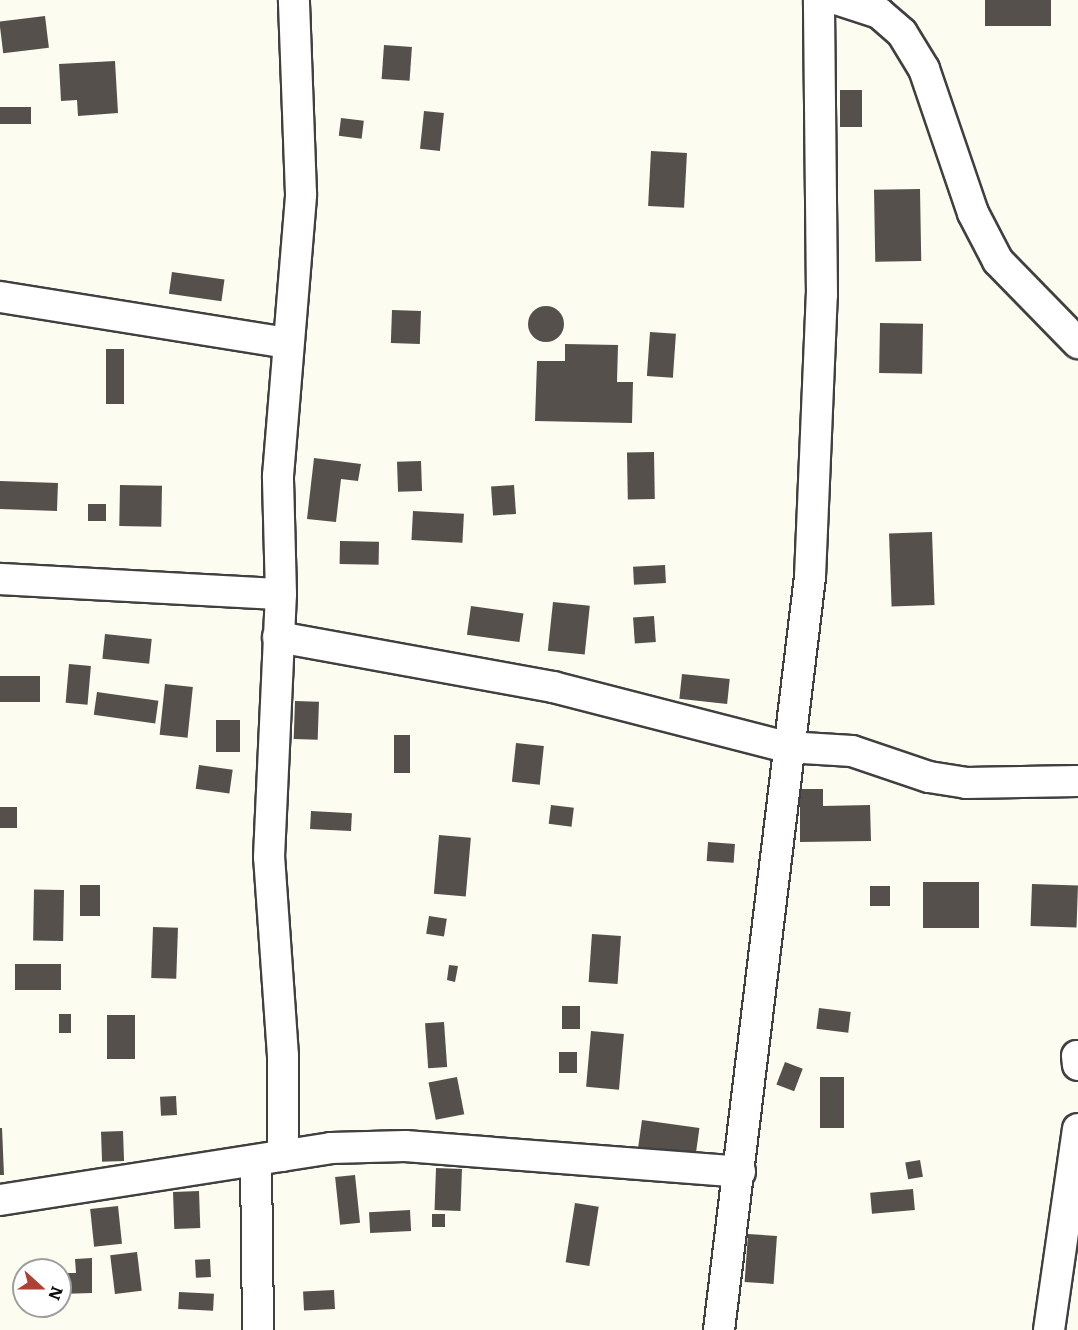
<!DOCTYPE html>
<style>
body{margin:0}
#map{position:relative;width:1078px;height:1330px;overflow:hidden;background:#fdfcf0;font-family:Literata,serif}
div>[style]{position:absolute}
.building>*{inset:0;background:#55504b;transform-origin:0 0}
.round{border-radius:50%}
.roads{filter:drop-shadow(2px 0 #404040) drop-shadow(-2px 0 #404040) drop-shadow(0 2px #404040) drop-shadow(0 -2px #404040)}
.street>*{height:30px;margin:-15px;padding:0 15px;transform-origin:15px;border-radius:15px;background:#fff}
span{translate:-50% -50%;white-space:nowrap;text-align:center;line-height:1.15;-webkit-text-stroke:6px #fff;paint-order:stroke}
.north{position:absolute;left:12px;top:1258px;width:60px;height:60px;box-sizing:border-box;background:#fff;border:2px solid #9e9e9e;border-radius:50%;rotate:111deg;font-size:16px;font-weight:700;line-height:24px;text-align:center;color:#0d0d0d}
.north::after{content:'';display:block;margin:auto;width:21px;height:27px;background:#ae4035;clip-path:polygon(50% 0,100% 100%,50% 72%,0 100%)}
</style>
<div id="map">
<div class="building">
<i style="left:985px;top:0;width:66px;height:26px"></i>
<i style="left:45px;top:16px;width:32px;height:46px;rotate:83deg"></i>
<i style="left:384px;top:45px;width:28px;height:34px;rotate:4deg"></i>
<i style="clip-path:polygon(115px 61px,118px 113px,78px 116px,77px 100px,61px 101px,59px 64px)"></i>
<i style="left:840px;top:90px;width:22px;height:37px"></i>
<i style="left:31px;top:107px;width:17px;height:31px;rotate:90deg"></i>
<i style="left:424px;top:111px;width:20px;height:38px;rotate:6deg"></i>
<i style="left:341px;top:118px;width:23px;height:18px;rotate:7deg"></i>
<i style="left:651px;top:151px;width:36px;height:55px;rotate:3deg"></i>
<i style="left:920px;top:189px;width:72px;height:46px;rotate:89deg"></i>
<i style="left:172px;top:272px;width:53px;height:22px;rotate:8deg"></i>
<i class="round" style="left:528px;top:306px;width:36px;height:36px"></i>
<i style="left:392px;top:310px;width:29px;height:33px;rotate:2deg"></i>
<i style="left:880px;top:323px;width:43px;height:50px;rotate:1deg"></i>
<i style="left:650px;top:332px;width:26px;height:44px;rotate:4deg"></i>
<i style="clip-path:polygon(565px 344px,618px 345px,617px 382px,633px 382px,632px 423px,535px 421px,537px 361px,565px 361px)"></i>
<i style="left:106px;top:349px;width:18px;height:55px"></i>
<i style="left:654px;top:452px;width:47px;height:27px;rotate:89deg"></i>
<i style="clip-path:polygon(314px 458px,361px 464px,358px 481px,341px 479px,336px 522px,307px 519px)"></i>
<i style="left:421px;top:461px;width:30px;height:24px;rotate:88deg"></i>
<i style="left:0;top:481px;width:58px;height:28px;rotate:2deg"></i>
<i style="left:120px;top:485px;width:42px;height:41px;rotate:1deg"></i>
<i style="left:514px;top:485px;width:29px;height:23px;rotate:86deg"></i>
<i style="left:88px;top:504px;width:18px;height:17px"></i>
<i style="left:413px;top:511px;width:51px;height:29px;rotate:3deg"></i>
<i style="left:932px;top:532px;width:73px;height:43px;rotate:88deg"></i>
<i style="left:340px;top:541px;width:39px;height:23px;rotate:1deg"></i>
<i style="left:665px;top:565px;width:18px;height:32px;rotate:87deg"></i>
<i style="left:553px;top:602px;width:37px;height:49px;rotate:6deg"></i>
<i style="left:471px;top:606px;width:53px;height:29px;rotate:8deg"></i>
<i style="left:654px;top:616px;width:26px;height:21px;rotate:86deg"></i>
<i style="left:105px;top:634px;width:47px;height:25px;rotate:6deg"></i>
<i style="left:69px;top:664px;width:22px;height:39px;rotate:5deg"></i>
<i style="left:682px;top:674px;width:48px;height:25px;rotate:6deg"></i>
<i style="left:0;top:676px;width:40px;height:26px"></i>
<i style="left:165px;top:684px;width:28px;height:51px;rotate:6deg"></i>
<i style="left:97px;top:692px;width:62px;height:23px;rotate:8deg"></i>
<i style="left:295px;top:701px;width:24px;height:38px;rotate:2deg"></i>
<i style="left:216px;top:720px;width:24px;height:32px"></i>
<i style="left:394px;top:735px;width:16px;height:38px"></i>
<i style="left:516px;top:743px;width:28px;height:39px;rotate:6deg"></i>
<i style="left:199px;top:765px;width:34px;height:24px;rotate:8deg"></i>
<i style="clip-path:polygon(800px 789px,823px 789px,823px 806px,870px 805px,871px 841px,800px 842px)"></i>
<i style="left:551px;top:805px;width:23px;height:19px;rotate:7deg"></i>
<i style="left:0;top:807px;width:17px;height:21px"></i>
<i style="left:311px;top:811px;width:41px;height:18px;rotate:3deg"></i>
<i style="left:439px;top:835px;width:32px;height:59px;rotate:5deg"></i>
<i style="left:708px;top:842px;width:27px;height:19px;rotate:4deg"></i>
<i style="left:979px;top:882px;width:46px;height:56px;rotate:90deg"></i>
<i style="left:1032px;top:884px;width:46px;height:42px;rotate:2deg"></i>
<i style="left:80px;top:885px;width:20px;height:31px"></i>
<i style="left:870px;top:886px;width:20px;height:20px"></i>
<i style="left:64px;top:890px;width:51px;height:30px;rotate:91deg"></i>
<i style="left:429px;top:916px;width:18px;height:18px;rotate:9deg"></i>
<i style="left:153px;top:927px;width:25px;height:51px;rotate:2deg"></i>
<i style="left:592px;top:934px;width:29px;height:48px;rotate:4deg"></i>
<i style="left:15px;top:964px;width:46px;height:26px"></i>
<i style="clip-path:polygon(449px 965px,458px 966px,455px 982px,447px 980px)"></i>
<i style="left:562px;top:1006px;width:18px;height:23px"></i>
<i style="left:819px;top:1008px;width:32px;height:21px;rotate:7deg"></i>
<i style="left:59px;top:1014px;width:12px;height:19px"></i>
<i style="left:107px;top:1015px;width:28px;height:44px"></i>
<i style="left:444px;top:1022px;width:45px;height:19px;rotate:86deg"></i>
<i style="left:591px;top:1031px;width:33px;height:56px;rotate:5deg"></i>
<i style="left:559px;top:1052px;width:18px;height:21px"></i>
<i style="left:785px;top:1062px;width:19px;height:24px;rotate:21deg"></i>
<i style="left:457px;top:1077px;width:38px;height:29px;rotate:79deg"></i>
<i style="left:820px;top:1077px;width:24px;height:51px"></i>
<i style="left:176px;top:1096px;width:19px;height:16px;rotate:87deg"></i>
<i style="left:642px;top:1120px;width:58px;height:32px;rotate:8deg"></i>
<i style="clip-path:polygon(0 1128px,2px 1128px,4px 1175px,0 1175px)"></i>
<i style="left:123px;top:1131px;width:30px;height:22px;rotate:88deg"></i>
<i style="left:920px;top:1160px;width:17px;height:15px;rotate:80deg"></i>
<i style="left:436px;top:1168px;width:26px;height:42px;rotate:2deg"></i>
<i style="left:355px;top:1175px;width:48px;height:20px;rotate:84deg"></i>
<i style="left:913px;top:1189px;width:21px;height:43px;rotate:85deg"></i>
<i style="left:199px;top:1191px;width:37px;height:26px;rotate:88deg"></i>
<i style="left:575px;top:1203px;width:24px;height:60px;rotate:9deg"></i>
<i style="left:118px;top:1206px;width:38px;height:28px;rotate:84deg"></i>
<i style="left:410px;top:1210px;width:21px;height:41px;rotate:87deg"></i>
<i style="left:432px;top:1214px;width:13px;height:13px"></i>
<i style="left:748px;top:1234px;width:29px;height:48px;rotate:4deg"></i>
<i style="left:137px;top:1252px;width:39px;height:27px;rotate:83deg"></i>
<i style="clip-path:polygon(92px 1258px,92px 1293px,60px 1294px,60px 1273px,76px 1273px,75px 1259px)"></i>
<i style="left:210px;top:1259px;width:18px;height:15px;rotate:87deg"></i>
<i style="left:334px;top:1290px;width:19px;height:31px;rotate:87deg"></i>
<i style="left:179px;top:1292px;width:35px;height:17px;rotate:3deg"></i>
</div>
<div class="roads">
<div class="street">
<i style="left:839px;top:0;width:42px;rotate:18deg"></i>
<i style="left:879px;top:13px;width:30px;rotate:41deg"></i>
<i style="left:902px;top:33px;width:42px;rotate:58.6deg"></i>
<i style="left:924px;top:69px;width:152px;rotate:71.2deg"></i>
<i style="left:973px;top:213px;width:54px;rotate:62.5deg"></i>
<i style="left:998px;top:261px;width:115px;rotate:45.7deg"></i>
<i style="left:0;top:297px;width:290px;rotate:9.1deg"></i>
<i style="left:0;top:579px;width:281px;rotate:3.1deg"></i>
<i style="left:278px;top:637px;width:280px;rotate:10.3deg"></i>
<i style="left:553px;top:687px;width:242px;rotate:14.4deg"></i>
<i style="left:787px;top:747px;width:65px;rotate:3.5deg"></i>
<i style="left:852px;top:751px;width:81px;rotate:18.7deg"></i>
<i style="left:929px;top:777px;width:37px;rotate:9deg"></i>
<i style="left:966px;top:783px;width:112px;rotate:-1deg"></i>
<i style="left:1077px;top:1056px;width:9px;rotate:84deg"></i>
<i style="left:283px;top:1156px;width:100px;rotate:-90deg"></i>
<i style="left:283px;top:1056px;width:199px;rotate:-94deg"></i>
<i style="left:269px;top:857px;width:263px;rotate:-87.4deg"></i>
<i style="left:281px;top:594px;width:118px;rotate:-91.5deg"></i>
<i style="left:278px;top:476px;width:283px;rotate:-85.3deg"></i>
<i style="left:301px;top:194px;width:194px;rotate:-92.1deg"></i>
<i style="left:256px;top:1163px;width:167px;rotate:89.3deg"></i>
<i style="left:0;top:1200px;width:335px;rotate:-8.9deg"></i>
<i style="left:331px;top:1148px;width:74px;rotate:-1.5deg"></i>
<i style="left:405px;top:1146px;width:336px;rotate:4.4deg"></i>
<i style="left:719px;top:1330px;width:758px;rotate:-83.11deg"></i>
<i style="left:810px;top:577px;width:282px;rotate:-87.6deg"></i>
<i style="left:822px;top:295px;width:295px;rotate:-90.6deg"></i>
<i style="left:1049px;top:1330px;width:203px;rotate:-81.8deg"></i>
</div>
</div>
<div class="north">N</div>
</div>
